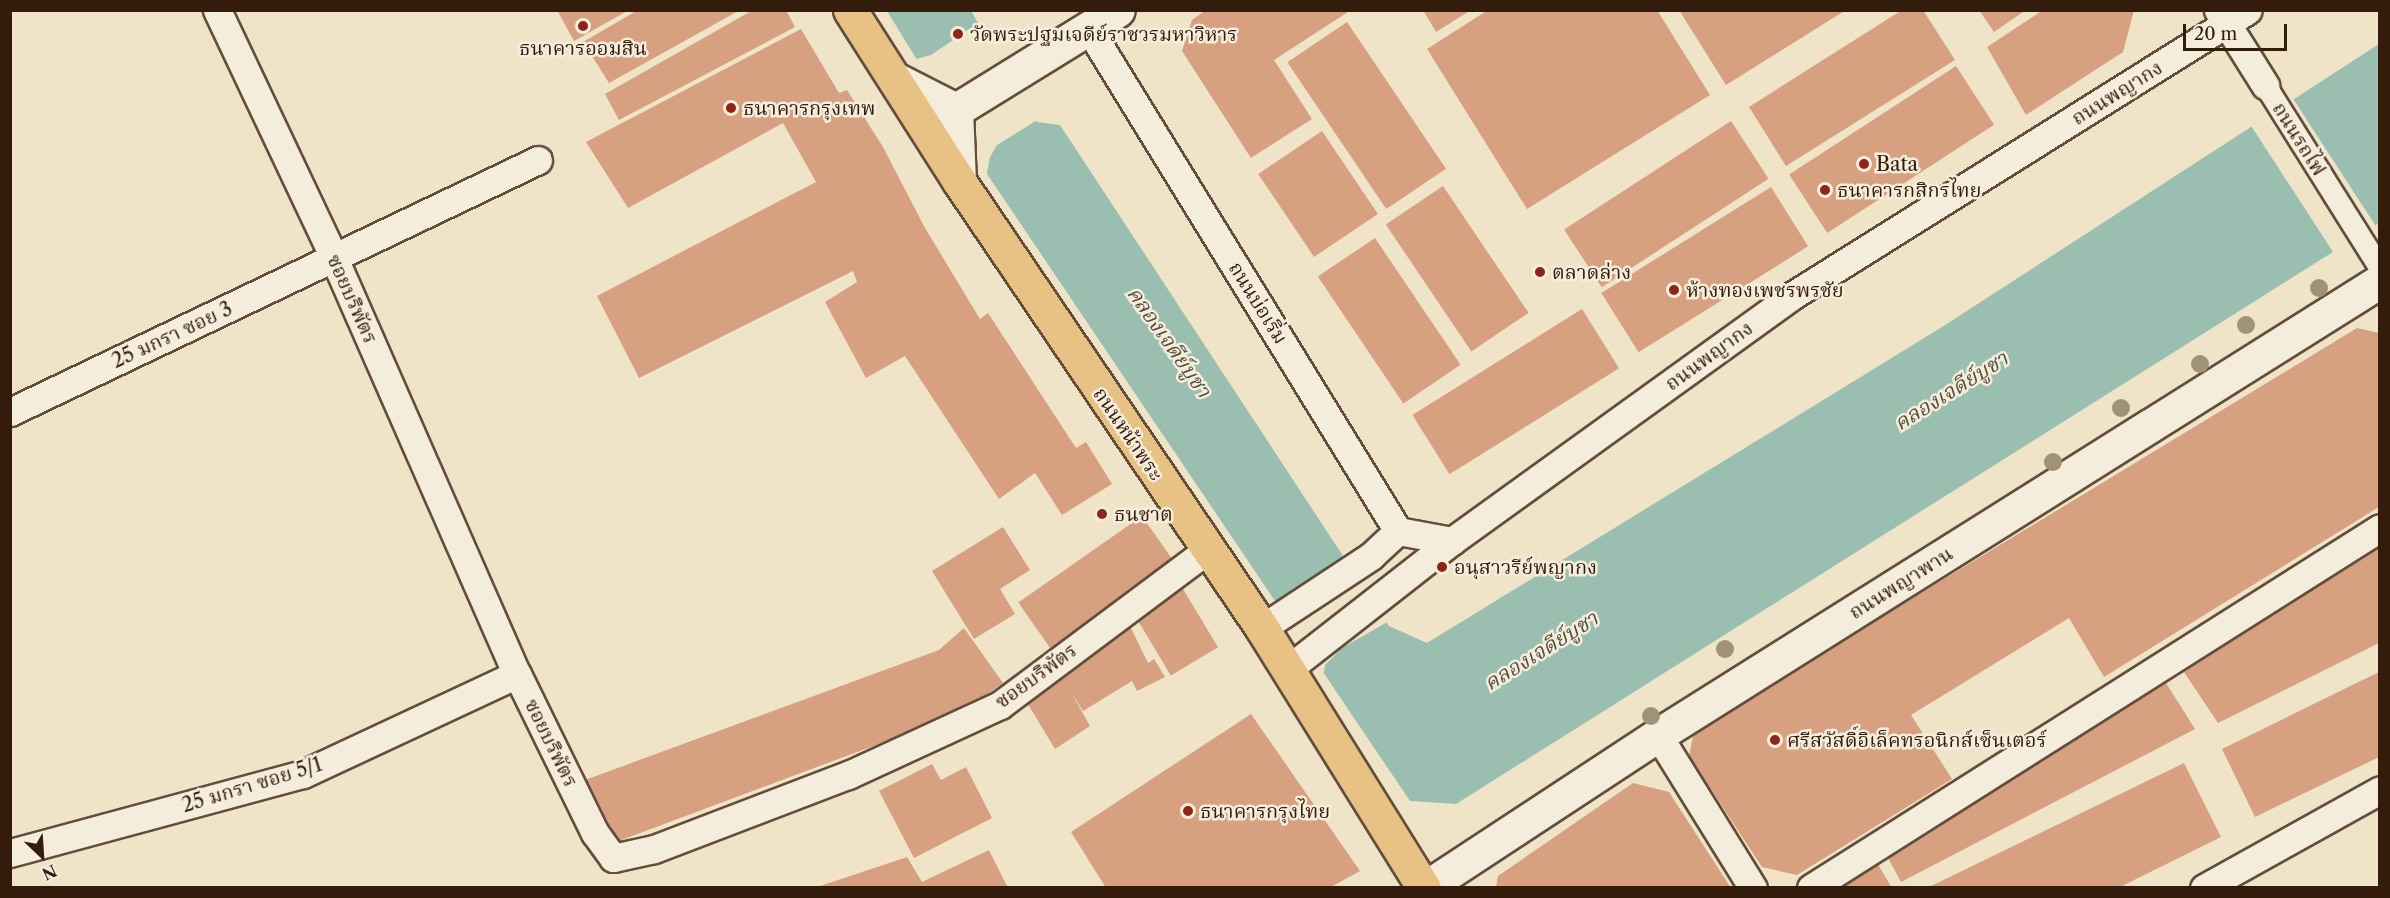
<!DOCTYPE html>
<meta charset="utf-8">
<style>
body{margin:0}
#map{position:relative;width:2390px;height:898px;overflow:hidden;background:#efe4c8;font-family:"Libre Caslon Text","Noto Serif Thai",serif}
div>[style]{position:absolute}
.water>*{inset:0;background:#9abfb1}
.pier>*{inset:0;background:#efe4c8;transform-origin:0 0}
.building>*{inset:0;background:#d7a081;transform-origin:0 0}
.roads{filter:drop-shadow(2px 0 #634e3c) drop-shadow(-2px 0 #634e3c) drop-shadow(0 2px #634e3c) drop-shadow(0 -2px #634e3c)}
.pedestrian>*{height:21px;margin:-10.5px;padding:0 10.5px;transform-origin:10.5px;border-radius:10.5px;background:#f5eddb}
.minor>*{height:27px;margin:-13.5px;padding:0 13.5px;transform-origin:13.5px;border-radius:13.5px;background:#f5eddb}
.tertiary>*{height:33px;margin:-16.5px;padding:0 16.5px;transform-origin:16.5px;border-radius:16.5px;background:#f5eddb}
.secondary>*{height:33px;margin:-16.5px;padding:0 16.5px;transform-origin:16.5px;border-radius:16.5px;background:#f5eddb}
.primary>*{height:33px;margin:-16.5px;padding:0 16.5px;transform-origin:16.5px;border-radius:16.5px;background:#e8c284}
.trees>*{width:18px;height:18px;margin:-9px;border-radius:50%;background:#9f9277}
.dots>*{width:16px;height:16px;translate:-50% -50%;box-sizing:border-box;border:3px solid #f5eddb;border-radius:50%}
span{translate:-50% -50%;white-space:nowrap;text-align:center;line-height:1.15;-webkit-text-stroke:5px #f5eddb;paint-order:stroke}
.poi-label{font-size:20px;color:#341c0d}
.left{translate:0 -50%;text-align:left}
.street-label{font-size:20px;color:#341c0d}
.water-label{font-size:21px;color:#534d3e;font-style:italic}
.frame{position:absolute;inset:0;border:12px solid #341c0d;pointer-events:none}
.north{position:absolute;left:12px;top:826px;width:60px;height:60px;-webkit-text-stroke:4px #f5eddb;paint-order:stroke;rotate:155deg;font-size:16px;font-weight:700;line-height:24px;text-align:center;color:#341c0d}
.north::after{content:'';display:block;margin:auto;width:21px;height:27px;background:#341c0d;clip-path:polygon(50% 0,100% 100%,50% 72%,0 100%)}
.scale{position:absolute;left:2183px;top:24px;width:104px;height:27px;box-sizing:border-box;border:3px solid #341c0d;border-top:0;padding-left:8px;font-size:18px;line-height:21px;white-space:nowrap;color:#341c0d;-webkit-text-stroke:4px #f5eddb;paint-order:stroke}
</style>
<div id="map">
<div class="water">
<i style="clip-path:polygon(887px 11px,971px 11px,1037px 122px,1060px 125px,1389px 626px,1427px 643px,1942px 327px,2379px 44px,2379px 223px,1456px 804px,1410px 801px,989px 177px)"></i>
</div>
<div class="pier">
<i style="clip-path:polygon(981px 21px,1039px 119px,997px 145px,990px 157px,986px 177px,913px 60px,931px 55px)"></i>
<i style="left:2292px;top:97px;width:157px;height:50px;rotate:57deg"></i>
<i style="clip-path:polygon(1343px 554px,1389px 621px,1342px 648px,1325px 665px,1323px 678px,1275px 607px,1338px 565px)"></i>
</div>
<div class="building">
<i style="clip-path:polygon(557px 10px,629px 10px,574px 41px)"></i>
<i style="clip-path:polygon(638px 10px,740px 10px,609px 83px,583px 42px)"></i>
<i style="clip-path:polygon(753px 10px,786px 10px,795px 27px,619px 120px,605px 94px)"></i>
<i style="clip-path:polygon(1206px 10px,1351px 10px,1274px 60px,1312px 119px,1251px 158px,1182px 51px,1192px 20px)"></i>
<i style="clip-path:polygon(1423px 10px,1471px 10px,1436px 32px)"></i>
<i style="clip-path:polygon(1488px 10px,1657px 10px,1710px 95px,1527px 209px,1427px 49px)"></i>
<i style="clip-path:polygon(1679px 10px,1846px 10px,1726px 85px)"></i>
<i style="clip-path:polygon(1902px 10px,1923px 10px,1955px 60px,1786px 166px,1749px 107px)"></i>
<i style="clip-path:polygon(1979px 10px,2026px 10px,1994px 32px)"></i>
<i style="clip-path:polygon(2043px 10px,2134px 10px,2123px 52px,2026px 115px,1987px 47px)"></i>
<i style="left:1347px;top:22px;width:177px;height:72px;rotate:56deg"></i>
<i style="clip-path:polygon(801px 29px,839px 93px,847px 90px,883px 147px,925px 228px,980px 319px,988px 313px,1076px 448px,1086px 442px,1112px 484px,1062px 515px,1035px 473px,999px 499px,905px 356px,866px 378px,825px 302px,857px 282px,853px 271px,639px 378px,597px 296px,816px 182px,783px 123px,628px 208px,586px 142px)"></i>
<i style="left:1956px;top:66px;width:70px;height:199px;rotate:57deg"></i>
<i style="left:1731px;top:121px;width:69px;height:199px;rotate:57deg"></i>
<i style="left:1322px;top:131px;width:100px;height:77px;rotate:56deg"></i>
<i style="left:1443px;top:186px;width:153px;height:69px;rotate:56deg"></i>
<i style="left:1771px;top:187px;width:70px;height:200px;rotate:58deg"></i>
<i style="left:1375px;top:238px;width:153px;height:69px;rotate:56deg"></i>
<i style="left:1582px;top:309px;width:70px;height:200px;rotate:58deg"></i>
<i style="clip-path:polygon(2357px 328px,2379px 333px,2379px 507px,2104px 677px,2069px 618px,1911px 715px,1952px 779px,1797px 875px,1762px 867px,1689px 756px,1694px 731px)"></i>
<i style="left:1142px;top:516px;width:66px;height:151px;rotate:55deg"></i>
<i style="clip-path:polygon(1003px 527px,1030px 570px,1000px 589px,1015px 614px,974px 639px,932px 571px)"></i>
<i style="clip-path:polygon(2379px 546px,2379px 643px,2218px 723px,2184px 672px)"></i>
<i style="left:1183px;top:589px;width:68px;height:55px;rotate:59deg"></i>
<i style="clip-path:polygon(1128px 622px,1148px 663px,1154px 659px,1165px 677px,1137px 691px,1132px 681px,1083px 711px,1071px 692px,1090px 726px,1055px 749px,1023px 696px,1062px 677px,1054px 664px)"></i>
<i style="clip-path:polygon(964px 628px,1003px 683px,959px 714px,616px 842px,585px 780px,939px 650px)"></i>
<i style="clip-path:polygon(2379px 672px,2379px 757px,2255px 817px,2222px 749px)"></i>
<i style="clip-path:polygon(2166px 683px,2195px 729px,1901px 882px,1887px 856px)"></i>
<i style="clip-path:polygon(1251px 714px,1360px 871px,1329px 888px,1106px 888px,1071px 832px)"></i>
<i style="clip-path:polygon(2184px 763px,2221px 837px,2118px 888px,1927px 888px)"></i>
<i style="clip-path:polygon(932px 764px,941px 780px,966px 767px,992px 818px,914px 858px,879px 791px)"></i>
<i style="clip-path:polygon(1633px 783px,1669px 792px,1731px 888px,1496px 888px,1498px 876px)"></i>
<i style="clip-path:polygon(989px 850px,1008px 888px,814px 888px,907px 857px,922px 882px)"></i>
<i style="clip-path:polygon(1876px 861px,1892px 888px,1830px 888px)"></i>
</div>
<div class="roads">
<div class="pedestrian">
<i style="left:2265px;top:85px;width:216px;rotate:57.9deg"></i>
</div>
<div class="minor">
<i style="left:217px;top:10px;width:274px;rotate:64.7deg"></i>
<i style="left:334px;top:258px;width:454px;rotate:66.3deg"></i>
<i style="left:517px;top:674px;width:177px;rotate:63.9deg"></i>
<i style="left:595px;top:833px;width:31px;rotate:54deg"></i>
<i style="left:613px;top:858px;width:42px;rotate:-12.4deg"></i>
<i style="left:654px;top:849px;width:208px;rotate:-20.9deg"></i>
<i style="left:848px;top:775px;width:167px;rotate:-24.7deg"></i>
<i style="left:1000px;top:705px;width:257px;rotate:-36.8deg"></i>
<i style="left:2218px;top:10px;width:89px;rotate:57.9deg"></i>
<i style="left:1089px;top:29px;width:589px;rotate:58.39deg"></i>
<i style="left:1398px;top:531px;width:55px;rotate:10.5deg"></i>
<i style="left:10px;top:412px;width:585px;rotate:-25.51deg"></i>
<i style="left:1262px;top:628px;width:131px;rotate:-33.4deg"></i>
<i style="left:1371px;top:556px;width:37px;rotate:-43deg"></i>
<i style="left:1288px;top:669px;width:208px;rotate:-38deg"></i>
<i style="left:1452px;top:541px;width:417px;rotate:-35.8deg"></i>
<i style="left:1790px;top:297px;width:540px;rotate:-32.07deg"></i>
<i style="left:1658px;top:735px;width:180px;rotate:58.2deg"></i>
<i style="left:10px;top:853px;width:303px;rotate:-15.1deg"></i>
<i style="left:303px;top:774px;width:236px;rotate:-25deg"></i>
<i style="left:1811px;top:888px;width:673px;rotate:-32.32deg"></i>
<i style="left:2204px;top:888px;width:201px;rotate:-29.1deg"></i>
</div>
<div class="tertiary">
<i style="left:897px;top:80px;width:66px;rotate:27deg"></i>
<i style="left:956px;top:110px;width:190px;rotate:-31.7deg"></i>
<i style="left:956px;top:110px;width:71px;rotate:87.6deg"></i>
</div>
<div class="secondary">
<i style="left:1425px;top:888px;width:279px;rotate:-33.3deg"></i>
<i style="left:1658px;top:735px;width:853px;rotate:-32.16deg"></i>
</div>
<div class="primary">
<i style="left:850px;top:10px;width:203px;rotate:57.5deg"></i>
<i style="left:959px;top:181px;width:540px;rotate:55.87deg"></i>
<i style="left:1262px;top:628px;width:306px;rotate:58.1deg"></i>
</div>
</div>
<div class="trees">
<i style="left:2319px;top:288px"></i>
<i style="left:2246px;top:325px"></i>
<i style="left:2200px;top:364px"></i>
<i style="left:2121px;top:408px"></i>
<i style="left:2053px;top:462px"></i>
<i style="left:1725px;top:649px"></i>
<i style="left:1651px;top:716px"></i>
</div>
<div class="dots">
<i style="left:583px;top:26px;background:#8f2418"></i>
<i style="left:958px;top:34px;background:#8f2418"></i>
<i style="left:731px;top:108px;background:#8f2418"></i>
<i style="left:1864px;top:164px;background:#8f2418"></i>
<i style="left:1825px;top:190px;background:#8f2418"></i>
<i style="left:1540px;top:272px;background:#8f2418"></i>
<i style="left:1674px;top:290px;background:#8f2418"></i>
<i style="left:1102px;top:514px;background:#8f2418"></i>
<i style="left:1442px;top:567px;background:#8f2418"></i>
<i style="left:1775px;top:740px;background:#8f2418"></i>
<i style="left:1188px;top:811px;background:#8f2418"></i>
</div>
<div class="poi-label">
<span class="left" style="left:970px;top:34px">วัดพระปฐมเจดีย์ราชวรมหาวิหาร</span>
<span style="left:583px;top:48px">ธนาคารออมสิน</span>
<span class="left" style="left:743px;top:108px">ธนาคารกรุงเทพ</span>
<span class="left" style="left:1876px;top:164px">Bata</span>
<span class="left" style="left:1837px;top:190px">ธนาคารกสิกรไทย</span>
<span class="left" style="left:1552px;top:272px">ตลาดล่าง</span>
<span class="left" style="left:1686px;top:290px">ห้างทองเพชรพรชัย</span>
<span class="left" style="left:1114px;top:514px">ธนชาต</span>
<span class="left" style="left:1454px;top:567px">อนุสาวรีย์พญากง</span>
<span class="left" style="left:1787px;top:740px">ศรีสวัสดิ์อิเล็คทรอนิกส์เซ็นเตอร์</span>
<span class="left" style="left:1200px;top:811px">ธนาคารกรุงไทย</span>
</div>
<div class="street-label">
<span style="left:2117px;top:93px;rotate:-32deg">ถนนพญากง</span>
<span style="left:2299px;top:139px;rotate:58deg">ถนนรถไฟ</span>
<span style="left:352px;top:299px;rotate:66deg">ซอยบริพัตร</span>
<span style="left:1258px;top:303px;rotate:58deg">ถนนบ่อเริ่ม</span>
<span style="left:172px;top:335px;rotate:-25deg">25 มกรา ซอย 3</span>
<span style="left:1709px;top:356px;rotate:-36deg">ถนนพญากง</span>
<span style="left:1128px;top:434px;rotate:56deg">ถนนหน้าพระ</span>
<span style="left:1901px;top:583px;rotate:-32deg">ถนนพญาพาน</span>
<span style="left:1036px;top:676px;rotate:-36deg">ซอยบริพัตร</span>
<span style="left:551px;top:743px;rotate:64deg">ซอยบริพัตร</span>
<span style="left:252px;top:785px;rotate:-17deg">25 มกรา ซอย 5/1</span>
</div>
<div class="water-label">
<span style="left:1169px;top:342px;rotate:55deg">คลองเจดีย์บูชา</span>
<span style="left:1951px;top:391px;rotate:-32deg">คลองเจดีย์บูชา</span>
<span style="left:1541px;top:651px;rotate:-32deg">คลองเจดีย์บูชา</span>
</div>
<div class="frame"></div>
<div class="north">N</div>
<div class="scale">20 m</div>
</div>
